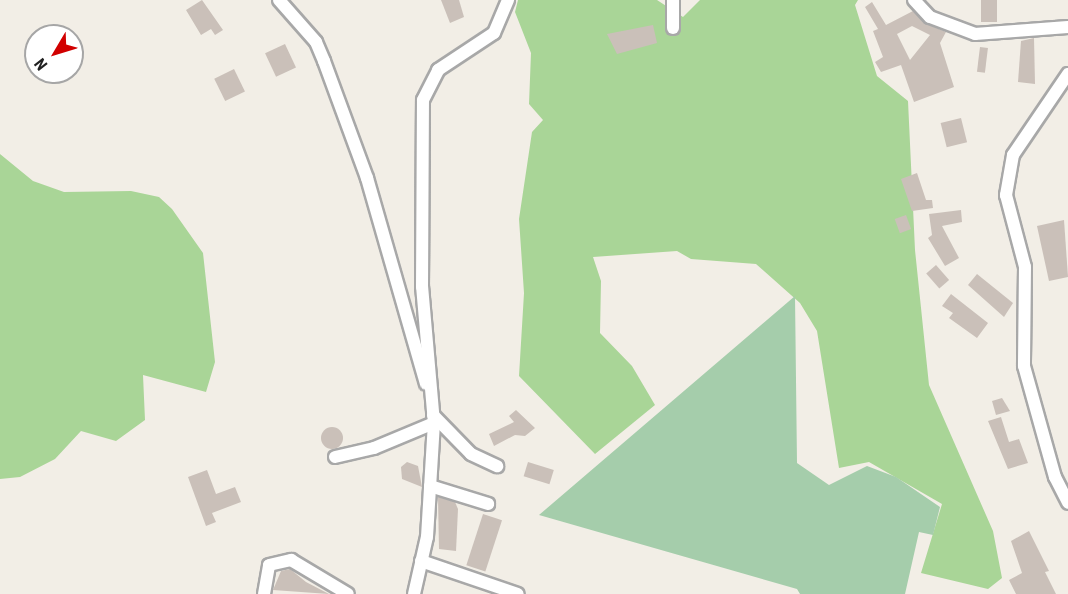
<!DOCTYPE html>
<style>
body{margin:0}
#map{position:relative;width:1068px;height:594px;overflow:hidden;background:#f2eee6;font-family:"Roboto Condensed",sans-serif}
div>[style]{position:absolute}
.forest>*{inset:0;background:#a9d597}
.cemetery>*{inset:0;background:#a5cdab}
.building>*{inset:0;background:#cac0b9;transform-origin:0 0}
.round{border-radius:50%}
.roads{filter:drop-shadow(2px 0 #a8a8a8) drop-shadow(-2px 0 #a8a8a8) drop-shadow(0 2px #a8a8a8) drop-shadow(0 -2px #a8a8a8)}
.minor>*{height:12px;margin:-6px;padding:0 6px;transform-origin:6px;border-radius:6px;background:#fff}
span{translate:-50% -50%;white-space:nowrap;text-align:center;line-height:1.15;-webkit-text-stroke:5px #fff;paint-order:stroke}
.north{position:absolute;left:24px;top:24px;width:60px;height:60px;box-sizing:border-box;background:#fff;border:2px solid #a6a6a6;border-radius:50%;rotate:232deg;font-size:16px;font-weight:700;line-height:24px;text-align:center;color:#212121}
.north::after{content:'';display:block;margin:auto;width:21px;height:27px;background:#d10000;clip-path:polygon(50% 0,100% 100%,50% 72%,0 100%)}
</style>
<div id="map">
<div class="forest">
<i style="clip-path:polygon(518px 0,657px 0,683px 17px,700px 0,858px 0,855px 5px,877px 76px,908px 101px,915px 250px,929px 385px,993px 531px,1002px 578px,988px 589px,921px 573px,942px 504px,869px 462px,839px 468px,817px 331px,800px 303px,756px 264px,691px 259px,677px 251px,593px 257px,601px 281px,600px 333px,632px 366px,655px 405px,595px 454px,519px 376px,524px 293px,519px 219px,532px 132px,543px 120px,529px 104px,531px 53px,515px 12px)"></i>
<i style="clip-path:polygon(0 154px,33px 181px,64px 192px,131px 191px,159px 197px,172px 209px,203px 253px,215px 362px,206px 392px,143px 375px,145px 420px,116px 441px,81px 431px,55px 459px,20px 477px,0 479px)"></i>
</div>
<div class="cemetery">
<i style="clip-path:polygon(795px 296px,797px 463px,829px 485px,867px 466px,896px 477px,940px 507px,933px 535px,919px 532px,905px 594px,800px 594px,797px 589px,539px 515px)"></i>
</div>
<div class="building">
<i style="clip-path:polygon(202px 0,223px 30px,215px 35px,211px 29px,201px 35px,186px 10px)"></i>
<i style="clip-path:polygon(441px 0,459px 0,464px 17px,450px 23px)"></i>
<i style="left:981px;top:0;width:16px;height:22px"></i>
<i style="clip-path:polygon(evenodd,872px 2px,886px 25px,913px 11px,927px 24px,946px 32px,940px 43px,954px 87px,914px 102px,901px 65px,881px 72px,875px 62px,883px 57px,873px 31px,878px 29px,865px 7px,872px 2px,912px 26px,930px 35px,910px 60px,897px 34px,912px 26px)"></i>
<i style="clip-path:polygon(653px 25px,657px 43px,617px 54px,607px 34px)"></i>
<i style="clip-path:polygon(1034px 38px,1035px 84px,1018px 82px,1021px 41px)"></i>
<i style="left:285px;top:44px;width:26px;height:22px;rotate:65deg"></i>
<i style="left:980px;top:47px;width:8px;height:25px;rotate:7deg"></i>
<i style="left:234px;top:69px;width:25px;height:22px;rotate:64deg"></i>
<i style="left:961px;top:118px;width:25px;height:21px;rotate:76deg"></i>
<i style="clip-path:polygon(917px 173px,926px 200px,932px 200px,933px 208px,912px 211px,901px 179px)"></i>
<i style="clip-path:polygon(961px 210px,962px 222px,942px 226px,959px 258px,945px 266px,928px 238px,932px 235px,929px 214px)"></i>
<i style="left:906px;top:215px;width:15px;height:12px;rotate:70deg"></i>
<i style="clip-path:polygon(1064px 220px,1068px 277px,1049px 281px,1037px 226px)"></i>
<i style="left:936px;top:265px;width:20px;height:13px;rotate:49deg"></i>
<i style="clip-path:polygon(977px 274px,1013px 303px,1004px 317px,968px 285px)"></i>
<i style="clip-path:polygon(951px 294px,988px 323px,977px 338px,949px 318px,953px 313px,942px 306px)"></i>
<i style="clip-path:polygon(1002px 398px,1010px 411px,996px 415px,992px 401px)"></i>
<i style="clip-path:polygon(516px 410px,535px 428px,525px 436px,515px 435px,494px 446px,489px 434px,514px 422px,509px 416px)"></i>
<i style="clip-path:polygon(1001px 417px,1009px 442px,1019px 439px,1028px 463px,1008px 469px,988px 421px)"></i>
<i class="round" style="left:321px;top:427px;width:22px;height:22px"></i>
<i style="clip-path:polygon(407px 462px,418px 466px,422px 487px,402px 479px,401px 467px)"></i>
<i style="left:528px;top:462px;width:27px;height:15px;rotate:17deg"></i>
<i style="clip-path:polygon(207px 470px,216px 494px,235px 487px,241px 502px,212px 513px,216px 522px,206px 526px,188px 477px)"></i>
<i style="clip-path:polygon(438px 497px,455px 502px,458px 509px,456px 551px,439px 549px)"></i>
<i style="left:483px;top:514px;width:20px;height:54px;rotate:18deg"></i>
<i style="clip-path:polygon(1029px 531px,1049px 571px,1045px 572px,1056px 594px,1016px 594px,1009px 580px,1022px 573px,1011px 541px)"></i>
<i style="clip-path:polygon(290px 569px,306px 582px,329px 594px,273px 590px,281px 571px)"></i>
</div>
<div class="roads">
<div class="minor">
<i style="left:279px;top:0;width:56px;rotate:48.6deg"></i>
<i style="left:316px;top:42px;width:21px;rotate:67deg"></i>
<i style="left:324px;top:61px;width:125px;rotate:69.8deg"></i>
<i style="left:367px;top:178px;width:214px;rotate:74deg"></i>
<i style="left:673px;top:0;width:28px;rotate:90deg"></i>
<i style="left:914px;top:0;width:23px;rotate:47deg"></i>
<i style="left:930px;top:17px;width:48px;rotate:20.7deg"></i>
<i style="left:975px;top:34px;width:93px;rotate:-4.3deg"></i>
<i style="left:1068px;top:74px;width:98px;rotate:124.2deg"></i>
<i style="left:1013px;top:155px;width:41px;rotate:99.9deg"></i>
<i style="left:1006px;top:195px;width:74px;rotate:75.2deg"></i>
<i style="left:1025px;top:267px;width:99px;rotate:90.6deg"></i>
<i style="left:1024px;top:366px;width:115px;rotate:74.4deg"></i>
<i style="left:1055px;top:477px;width:29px;rotate:63deg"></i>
<i style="left:433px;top:415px;width:54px;rotate:45.7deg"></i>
<i style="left:471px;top:454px;width:29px;rotate:25deg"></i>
<i style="left:335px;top:457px;width:40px;rotate:-13deg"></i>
<i style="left:374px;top:448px;width:65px;rotate:-22.6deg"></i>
<i style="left:430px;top:486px;width:61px;rotate:17.2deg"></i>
<i style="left:421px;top:561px;width:102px;rotate:18.8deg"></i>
<i style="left:264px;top:594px;width:29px;rotate:-80deg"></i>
<i style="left:269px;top:565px;width:23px;rotate:-13deg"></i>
<i style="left:291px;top:560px;width:66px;rotate:30.8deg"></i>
<i style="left:414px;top:594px;width:58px;rotate:-77.2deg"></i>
<i style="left:427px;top:537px;width:114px;rotate:-86.5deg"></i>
<i style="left:434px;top:423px;width:137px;rotate:-95deg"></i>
<i style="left:422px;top:287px;width:187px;rotate:-89.7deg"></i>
<i style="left:423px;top:100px;width:34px;rotate:-63deg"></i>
<i style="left:438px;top:70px;width:67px;rotate:-33.5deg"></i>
<i style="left:494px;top:33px;width:36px;rotate:-67deg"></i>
</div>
</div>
<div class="north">N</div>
</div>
